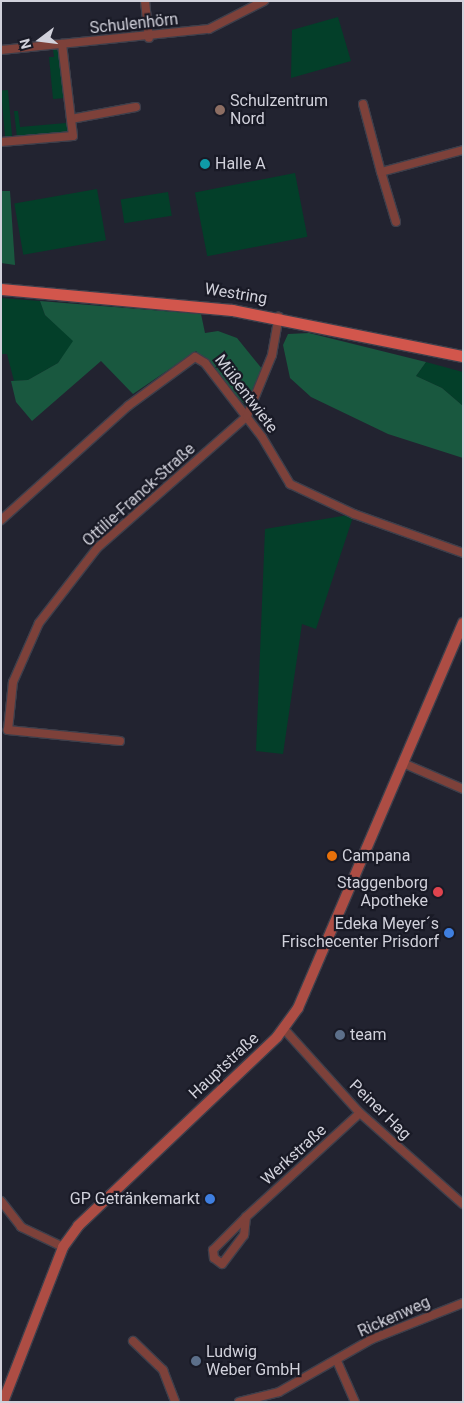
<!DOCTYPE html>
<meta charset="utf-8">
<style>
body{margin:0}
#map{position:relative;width:464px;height:1403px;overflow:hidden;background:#222330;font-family:Roboto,sans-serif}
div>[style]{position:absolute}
.green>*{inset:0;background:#033f29;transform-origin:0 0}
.forest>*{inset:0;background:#19583f}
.roads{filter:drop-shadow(1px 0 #3e3f4b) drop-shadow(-1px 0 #3e3f4b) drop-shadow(0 1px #3e3f4b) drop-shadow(0 -1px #3e3f4b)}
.minor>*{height:8px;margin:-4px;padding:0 4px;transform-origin:4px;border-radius:4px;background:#7d413a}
.secondary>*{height:10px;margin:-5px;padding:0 5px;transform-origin:5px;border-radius:5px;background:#ad4d44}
.primary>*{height:11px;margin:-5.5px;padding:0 5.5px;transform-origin:5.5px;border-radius:5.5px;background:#d2564c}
.dots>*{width:14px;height:14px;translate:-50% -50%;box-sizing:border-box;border:2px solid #191a26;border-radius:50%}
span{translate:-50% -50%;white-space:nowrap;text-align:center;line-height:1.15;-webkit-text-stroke:4.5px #191a26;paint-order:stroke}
.street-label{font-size:16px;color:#d1d1db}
.poi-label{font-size:16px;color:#d1d1db}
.left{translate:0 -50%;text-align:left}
.right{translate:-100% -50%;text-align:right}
.frame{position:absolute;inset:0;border:2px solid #d1d1db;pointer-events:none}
.north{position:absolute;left:15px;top:15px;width:50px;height:50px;-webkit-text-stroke:4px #191a26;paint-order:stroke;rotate:255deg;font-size:14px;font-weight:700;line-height:20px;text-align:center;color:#d1d1db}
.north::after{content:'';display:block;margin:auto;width:18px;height:22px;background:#d1d1db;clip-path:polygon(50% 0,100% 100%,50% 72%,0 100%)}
</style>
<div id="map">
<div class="green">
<i style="clip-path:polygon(338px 17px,351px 61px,291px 78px,292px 30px)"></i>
<i style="clip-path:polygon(53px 49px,60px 49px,66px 98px,53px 99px,49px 57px,54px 57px)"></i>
<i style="left:8px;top:90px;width:47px;height:7px;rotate:85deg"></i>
<i style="clip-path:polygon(65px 107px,70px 130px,67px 133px,17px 137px,14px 111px,18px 111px,20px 127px,66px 123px)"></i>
<i style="left:295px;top:173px;width:65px;height:102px;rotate:79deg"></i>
<i style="left:97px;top:189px;width:52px;height:84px;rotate:80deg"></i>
<i style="left:168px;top:192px;width:24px;height:48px;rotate:81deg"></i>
<i style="clip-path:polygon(1px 298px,40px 301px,45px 315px,74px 341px,58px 363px,28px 380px,14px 381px,7px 354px,1px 354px)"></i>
<i style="clip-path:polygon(426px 362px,463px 372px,463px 406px,442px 388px,416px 376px)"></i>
<i style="clip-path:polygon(354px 514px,316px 629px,302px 624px,283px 754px,256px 751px,265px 529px)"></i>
</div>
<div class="forest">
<i style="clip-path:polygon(1px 191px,10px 191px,15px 265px,1px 263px)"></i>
<i style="clip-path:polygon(40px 301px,201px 314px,205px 333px,218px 331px,237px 338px,263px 370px,247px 407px,196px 351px,133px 394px,101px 361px,32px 421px,16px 402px,11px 381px,28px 380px,58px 363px,73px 341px,45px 315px)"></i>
<i style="clip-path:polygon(309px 333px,426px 362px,416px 376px,442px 388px,463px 406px,463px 458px,388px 434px,311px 397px,290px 378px,283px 345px,288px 334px)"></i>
</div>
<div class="roads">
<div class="minor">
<i style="left:145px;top:1px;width:37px;rotate:84deg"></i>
<i style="left:1px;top:50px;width:209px;rotate:-5.8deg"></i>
<i style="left:209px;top:29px;width:62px;rotate:-27deg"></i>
<i style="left:363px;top:104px;width:70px;rotate:75.2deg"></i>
<i style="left:71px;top:119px;width:66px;rotate:-10.5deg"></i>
<i style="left:1px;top:142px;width:72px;rotate:-4.8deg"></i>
<i style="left:73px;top:136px;width:93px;rotate:-96.8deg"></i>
<i style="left:396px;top:222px;width:52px;rotate:-106.7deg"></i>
<i style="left:381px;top:172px;width:85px;rotate:-15deg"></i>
<i style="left:1px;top:520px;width:171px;rotate:-41.9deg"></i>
<i style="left:128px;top:406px;width:83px;rotate:-36.2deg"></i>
<i style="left:195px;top:357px;width:12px;rotate:31deg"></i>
<i style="left:205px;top:363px;width:93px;rotate:52.4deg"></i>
<i style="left:262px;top:437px;width:55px;rotate:59.2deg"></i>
<i style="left:290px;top:484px;width:71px;rotate:25.1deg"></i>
<i style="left:354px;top:514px;width:116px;rotate:19.7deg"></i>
<i style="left:120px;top:741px;width:113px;rotate:-174.4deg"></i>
<i style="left:8px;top:730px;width:48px;rotate:-84.1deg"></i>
<i style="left:13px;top:682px;width:64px;rotate:-66.2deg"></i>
<i style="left:39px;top:623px;width:96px;rotate:-52.2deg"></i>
<i style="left:98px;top:547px;width:198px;rotate:-41.3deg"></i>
<i style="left:247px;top:416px;width:66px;rotate:-67.7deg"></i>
<i style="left:272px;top:355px;width:39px;rotate:-80deg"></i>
<i style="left:405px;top:764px;width:63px;rotate:23.3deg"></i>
<i style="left:284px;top:1029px;width:113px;rotate:47.9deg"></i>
<i style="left:360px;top:1113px;width:137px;rotate:41.5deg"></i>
<i style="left:1px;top:1201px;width:33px;rotate:52deg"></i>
<i style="left:21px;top:1227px;width:47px;rotate:25.5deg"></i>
<i style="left:246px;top:1217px;width:18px;rotate:96deg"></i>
<i style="left:244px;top:1235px;width:36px;rotate:127deg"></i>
<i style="left:222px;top:1264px;width:10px;rotate:-143deg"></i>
<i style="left:214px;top:1258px;width:8px;rotate:-97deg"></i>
<i style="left:213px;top:1250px;width:47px;rotate:-45deg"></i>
<i style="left:246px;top:1217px;width:154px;rotate:-42.4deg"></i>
<i style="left:133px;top:1341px;width:42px;rotate:44deg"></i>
<i style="left:163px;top:1370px;width:34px;rotate:69deg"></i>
<i style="left:337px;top:1361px;width:45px;rotate:66.3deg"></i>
<i style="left:239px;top:1402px;width:41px;rotate:-14deg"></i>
<i style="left:279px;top:1392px;width:107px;rotate:-29.7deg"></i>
<i style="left:372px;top:1339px;width:98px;rotate:-21.6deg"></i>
</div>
<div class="secondary">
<i style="left:3px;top:1402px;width:166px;rotate:-68.8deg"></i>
<i style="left:63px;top:1247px;width:26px;rotate:-54deg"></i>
<i style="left:78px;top:1226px;width:274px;rotate:-43.5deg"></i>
<i style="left:277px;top:1037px;width:36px;rotate:-54deg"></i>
<i style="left:298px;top:1008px;width:419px;rotate:-66.8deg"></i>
</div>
<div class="primary">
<i style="left:1px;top:289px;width:232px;rotate:5.2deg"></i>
<i style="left:232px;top:310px;width:236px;rotate:11.3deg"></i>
</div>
</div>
<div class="dots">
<i style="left:220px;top:110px;background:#8d6e63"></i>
<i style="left:205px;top:164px;background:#0f9aa8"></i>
<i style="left:332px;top:856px;background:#e8710a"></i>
<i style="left:438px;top:892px;background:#e0444e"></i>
<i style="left:449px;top:933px;background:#3f7fe0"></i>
<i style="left:340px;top:1035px;background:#5c6f8a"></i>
<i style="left:210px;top:1199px;background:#3f7fe0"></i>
<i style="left:196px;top:1361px;background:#5c6f8a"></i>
</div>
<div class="street-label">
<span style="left:134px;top:24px;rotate:-6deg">Schulenhörn</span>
<span style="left:236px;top:294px;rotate:9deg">Westring</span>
<span style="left:246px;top:394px;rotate:53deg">Müßentwiete</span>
<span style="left:139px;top:495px;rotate:-42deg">Ottilie-Franck-Straße</span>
<span style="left:224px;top:1066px;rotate:-43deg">Hauptstraße</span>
<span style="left:380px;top:1110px;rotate:44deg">Peiner Hag</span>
<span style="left:294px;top:1155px;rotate:-42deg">Werkstraße</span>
<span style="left:394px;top:1317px;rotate:-24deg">Rickenweg</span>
</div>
<div class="poi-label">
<span class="left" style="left:230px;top:110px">Schulzentrum<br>Nord</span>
<span class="left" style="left:215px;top:164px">Halle A</span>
<span class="left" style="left:342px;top:856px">Campana</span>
<span class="right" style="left:428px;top:892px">Staggenborg<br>Apotheke</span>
<span class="right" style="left:439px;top:933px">Edeka Meyer´s<br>Frischecenter Prisdorf</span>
<span class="left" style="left:350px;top:1035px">team</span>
<span class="right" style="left:200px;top:1199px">GP Getränkemarkt</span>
<span class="left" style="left:206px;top:1361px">Ludwig<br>Weber GmbH</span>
</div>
<div class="frame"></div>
<div class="north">N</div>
</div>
